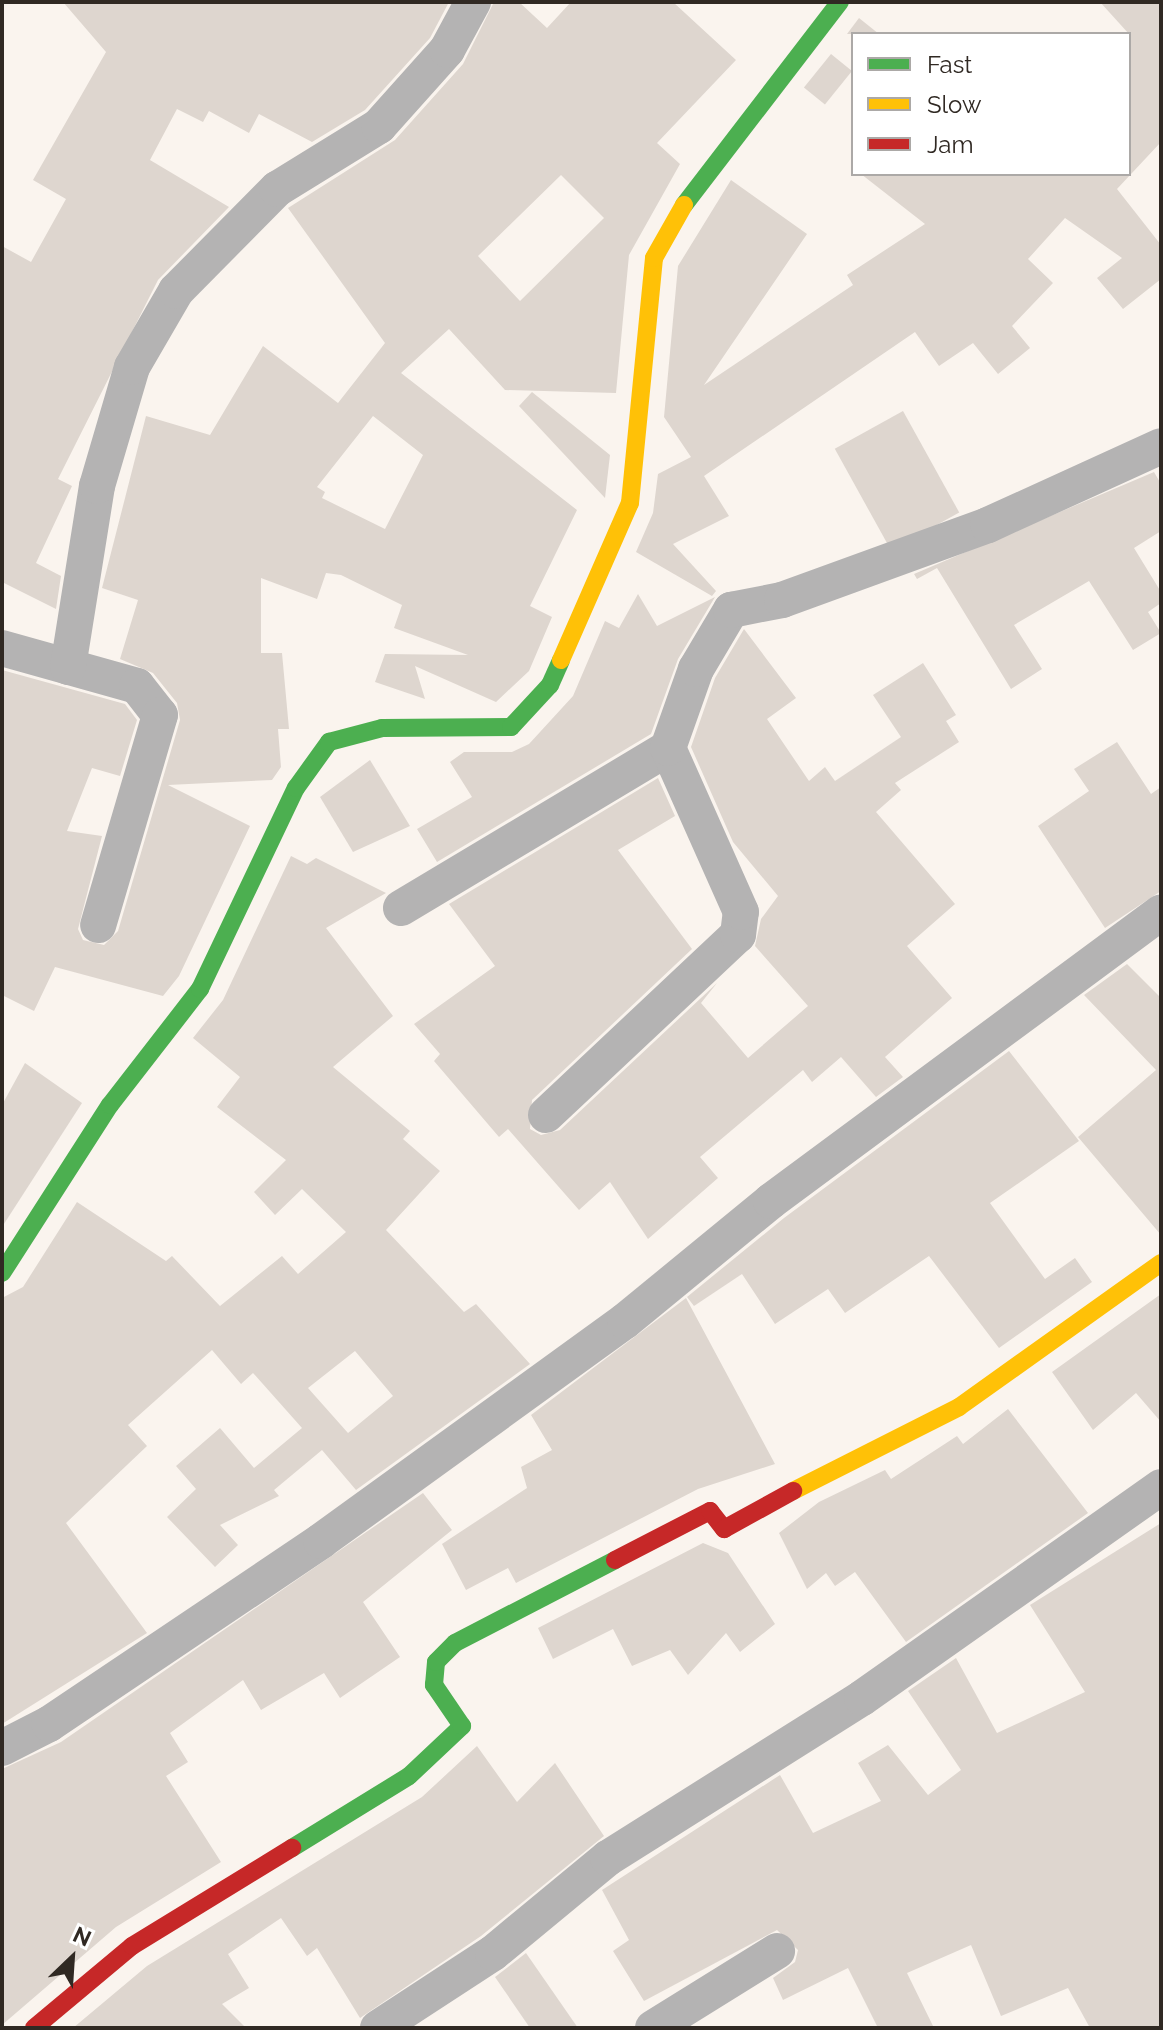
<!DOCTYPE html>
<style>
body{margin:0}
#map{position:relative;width:1163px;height:2030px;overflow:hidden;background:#faf4ee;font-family:Raleway,sans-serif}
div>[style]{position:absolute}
.building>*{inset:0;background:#ded6cf;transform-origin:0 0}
.street>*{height:36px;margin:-18px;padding:0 18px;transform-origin:18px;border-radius:18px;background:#b4b3b3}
.fast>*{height:18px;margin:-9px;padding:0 9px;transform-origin:9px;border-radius:9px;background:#4caf50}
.slow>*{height:18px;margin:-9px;padding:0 9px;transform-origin:9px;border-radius:9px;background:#ffc107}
.jam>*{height:18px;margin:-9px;padding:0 9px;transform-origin:9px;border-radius:9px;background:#c62828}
span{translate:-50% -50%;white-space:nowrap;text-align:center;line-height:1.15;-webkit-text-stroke:6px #fff;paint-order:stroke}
.frame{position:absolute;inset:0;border:4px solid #302923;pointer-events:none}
.legend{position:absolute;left:851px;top:32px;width:280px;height:144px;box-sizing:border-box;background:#fff;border:2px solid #aca9a7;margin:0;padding:10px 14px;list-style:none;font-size:24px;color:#302923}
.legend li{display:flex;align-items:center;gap:16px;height:40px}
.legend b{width:40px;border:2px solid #aca9a7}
.north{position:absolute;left:32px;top:1918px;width:80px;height:80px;-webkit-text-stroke:6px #fff;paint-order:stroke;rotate:25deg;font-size:22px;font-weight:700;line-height:32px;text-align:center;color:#302923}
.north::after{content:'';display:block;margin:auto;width:28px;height:36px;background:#302923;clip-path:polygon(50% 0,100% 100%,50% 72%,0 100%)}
</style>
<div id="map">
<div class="building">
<i style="clip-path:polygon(63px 2px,449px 2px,430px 38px,365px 110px,312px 142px,259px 114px,249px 133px,209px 111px,203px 122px,177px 109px,150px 160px,229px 207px,158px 280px,58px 479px,72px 486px,36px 563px,61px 576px,56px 609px,2px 582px,2px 246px,31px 262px,66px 199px,33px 180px,106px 52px)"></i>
<i style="clip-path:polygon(evenodd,494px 2px,519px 2px,547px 28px,571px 2px,673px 2px,736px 60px,657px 143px,680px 164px,629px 255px,616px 393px,505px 390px,449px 329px,401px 373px,577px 510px,530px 606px,552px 617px,529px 671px,496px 702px,415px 666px,425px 699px,375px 682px,385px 654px,468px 655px,394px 628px,402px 605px,341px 575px,326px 573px,317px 599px,261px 578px,261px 653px,282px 653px,289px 729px,278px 729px,281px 767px,272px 780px,168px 785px,250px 826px,179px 976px,163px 996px,55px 967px,34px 1011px,2px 995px,2px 670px,125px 704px,137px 720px,120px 776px,92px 768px,67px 831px,102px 836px,78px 929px,83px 940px,104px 945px,118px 931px,180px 720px,177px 703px,153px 673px,120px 659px,138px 600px,102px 588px,146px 416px,210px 435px,263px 346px,338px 403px,385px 343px,288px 208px,395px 140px,463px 64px,494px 2px,561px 175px,604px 218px,520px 301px,478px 256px,561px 175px,494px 2px,373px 416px,423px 455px,385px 529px,322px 498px,325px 492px,317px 487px,373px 416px)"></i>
<i style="clip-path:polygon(1100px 2px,1161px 2px,1161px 142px,1117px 189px,1161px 245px,1161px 279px,1123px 309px,1097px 278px,1122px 258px,1065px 218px,1028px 259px,1053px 283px,1012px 326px,1030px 348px,998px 374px,973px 343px,939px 366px,915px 332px,704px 476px,729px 516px,673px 544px,716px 591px,712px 596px,636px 552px,653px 513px,658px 474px,691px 457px,664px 417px,678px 266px,731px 180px,807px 234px,704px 385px,853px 285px,847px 275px,925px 224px,861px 174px,1129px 174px,1129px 34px)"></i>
<i style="clip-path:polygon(859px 18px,879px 34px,847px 34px)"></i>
<i style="left:831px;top:54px;width:27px;height:43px;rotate:39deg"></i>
<i style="clip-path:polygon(532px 392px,610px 455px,605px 498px,519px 406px)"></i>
<i style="left:903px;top:411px;width:116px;height:78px;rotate:61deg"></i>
<i style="clip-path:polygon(1154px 472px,1161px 484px,1161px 531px,1134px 548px,1161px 592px,1161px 603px,1148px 612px,1161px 633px,1133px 650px,1089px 581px,1014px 625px,1042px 669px,1011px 689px,937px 568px,917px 579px,914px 574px)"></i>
<i style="clip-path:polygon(638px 594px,657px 626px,715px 597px,678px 659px,651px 734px,437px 862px,417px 829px,472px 797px,450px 762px,464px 752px,512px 752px,529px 744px,573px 696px,605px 621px,619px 628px)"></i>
<i style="clip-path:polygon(744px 629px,796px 698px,767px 719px,809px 781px,825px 767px,835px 781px,901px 737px,873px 695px,923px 663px,956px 715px,946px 721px,959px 742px,895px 783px,901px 790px,876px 812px,955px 904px,907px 946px,952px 998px,885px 1057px,903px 1077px,876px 1097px,841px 1057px,812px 1082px,803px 1070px,700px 1157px,718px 1178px,648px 1239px,610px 1182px,579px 1210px,508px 1129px,499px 1137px,434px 1061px,440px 1054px,414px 1024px,495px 966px,449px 904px,658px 778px,675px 816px,618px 850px,692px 949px,532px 1100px,530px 1129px,541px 1135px,560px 1130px,717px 983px,701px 1003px,748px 1058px,808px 1006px,755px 946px,761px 919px,778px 896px,733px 842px,691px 747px,715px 678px)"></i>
<i style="clip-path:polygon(1117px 742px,1151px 794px,1161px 787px,1161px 891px,1105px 928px,1038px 826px,1089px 791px,1074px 769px)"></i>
<i style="clip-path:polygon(370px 760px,410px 826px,353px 852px,320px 797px)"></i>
<i style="clip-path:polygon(evenodd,291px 856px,307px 864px,316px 858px,386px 893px,326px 928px,393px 1016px,333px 1067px,410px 1131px,403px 1139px,440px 1171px,386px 1230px,464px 1312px,476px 1304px,530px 1364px,356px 1490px,322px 1450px,274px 1490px,279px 1496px,220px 1525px,238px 1545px,215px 1567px,167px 1517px,196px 1489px,176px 1466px,220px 1428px,254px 1468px,302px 1428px,253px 1373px,241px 1384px,212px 1350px,128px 1425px,147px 1446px,66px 1523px,147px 1633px,2px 1724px,2px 1298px,23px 1287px,77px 1202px,166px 1261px,172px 1256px,220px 1306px,282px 1256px,298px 1274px,346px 1232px,302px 1189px,275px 1215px,254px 1192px,286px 1160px,217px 1107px,240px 1077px,193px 1038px,223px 1000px,291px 856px,355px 1351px,393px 1396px,348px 1433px,308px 1388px,355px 1351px)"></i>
<i style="clip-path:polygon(1127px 964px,1161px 998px,1161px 1235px,1078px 1137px,1156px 1070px,1084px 995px)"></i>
<i style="clip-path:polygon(1009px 1051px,1079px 1141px,990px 1203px,1045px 1279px,1075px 1258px,1092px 1282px,999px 1348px,929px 1256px,845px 1313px,828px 1289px,775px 1324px,742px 1274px,694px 1306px,687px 1297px,784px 1218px)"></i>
<i style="clip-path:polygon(25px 1063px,82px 1103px,2px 1227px,2px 1105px)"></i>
<i style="clip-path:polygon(1161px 1294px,1161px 1422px,1136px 1393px,1093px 1430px,1052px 1372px)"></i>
<i style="clip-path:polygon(686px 1298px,775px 1464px,698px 1489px,516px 1583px,508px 1568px,466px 1590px,442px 1544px,527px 1488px,521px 1467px,552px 1450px,531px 1415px)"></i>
<i style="clip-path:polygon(1008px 1409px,1088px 1513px,906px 1642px,855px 1572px,835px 1586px,826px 1573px,807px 1589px,779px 1533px,819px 1502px,885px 1470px,891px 1479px,957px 1436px,963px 1444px)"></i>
<i style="clip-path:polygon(423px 1493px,452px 1530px,363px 1602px,400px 1657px,340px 1698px,324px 1673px,261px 1710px,243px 1680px,170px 1733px,188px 1762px,166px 1776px,221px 1862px,116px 1927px,2px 2025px,2px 1769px,61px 1742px)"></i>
<i style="clip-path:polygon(1161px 1523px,1161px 2028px,1090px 2028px,1068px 1988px,1001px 2016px,971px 1945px,907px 1973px,934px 2028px,878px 2028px,848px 1968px,783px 2000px,773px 1978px,795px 1962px,798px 1950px,777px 1930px,644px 2001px,613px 1951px,629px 1940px,602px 1890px,780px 1775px,813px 1833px,881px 1801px,858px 1763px,888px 1745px,928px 1795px,961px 1770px,908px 1691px,956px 1658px,997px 1733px,1085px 1692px,1030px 1605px)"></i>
<i style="clip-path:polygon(703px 1543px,728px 1553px,775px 1624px,740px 1652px,726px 1633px,688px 1675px,670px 1650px,632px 1666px,613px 1629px,553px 1659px,538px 1628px)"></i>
<i style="clip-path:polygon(477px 1746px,517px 1802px,555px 1763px,604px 1836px,481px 1936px,360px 2018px,317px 1948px,307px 1956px,281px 1918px,228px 1954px,249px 1988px,222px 2004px,246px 2028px,73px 2028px,147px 1966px,422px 1797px)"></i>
<i style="clip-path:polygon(526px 1953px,578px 2028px,530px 2028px,495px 1977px)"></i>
</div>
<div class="street">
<i style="left:2px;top:648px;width:140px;rotate:15.7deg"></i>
<i style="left:137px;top:686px;width:37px;rotate:52deg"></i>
<i style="left:160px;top:715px;width:219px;rotate:106.4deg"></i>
<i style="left:68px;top:667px;width:183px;rotate:-80.9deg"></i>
<i style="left:97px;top:486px;width:124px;rotate:-73.6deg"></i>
<i style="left:132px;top:367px;width:88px;rotate:-59.9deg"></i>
<i style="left:176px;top:291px;width:144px;rotate:-45.3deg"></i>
<i style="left:277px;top:189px;width:120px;rotate:-31.7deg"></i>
<i style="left:379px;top:126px;width:102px;rotate:-48.2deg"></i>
<i style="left:447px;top:50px;width:55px;rotate:-61.6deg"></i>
<i style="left:401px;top:908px;width:311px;rotate:-30.9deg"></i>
<i style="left:546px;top:1115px;width:263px;rotate:-43.2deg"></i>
<i style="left:738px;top:935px;width:23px;rotate:-83deg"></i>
<i style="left:741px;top:912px;width:180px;rotate:-114deg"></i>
<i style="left:668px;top:748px;width:84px;rotate:-70.5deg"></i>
<i style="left:696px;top:669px;width:69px;rotate:-59.3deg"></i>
<i style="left:731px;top:610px;width:52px;rotate:-11.1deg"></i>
<i style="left:782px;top:600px;width:219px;rotate:-20deg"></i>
<i style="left:988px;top:525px;width:190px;rotate:-24.5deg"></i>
<i style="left:2px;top:1748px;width:53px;rotate:-27.1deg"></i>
<i style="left:49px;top:1724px;width:328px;rotate:-33.9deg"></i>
<i style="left:321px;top:1541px;width:375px;rotate:-35.9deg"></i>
<i style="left:625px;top:1321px;width:189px;rotate:-39.4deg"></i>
<i style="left:771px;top:1201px;width:485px;rotate:-36.5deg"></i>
<i style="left:378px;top:2028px;width:137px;rotate:-33.1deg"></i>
<i style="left:493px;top:1953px;width:149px;rotate:-39.6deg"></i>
<i style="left:608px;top:1858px;width:300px;rotate:-32.2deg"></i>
<i style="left:862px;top:1698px;width:366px;rotate:-35.2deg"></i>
<i style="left:653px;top:2028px;width:146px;rotate:-31.8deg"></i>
</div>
<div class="fast">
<i style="left:684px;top:205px;width:256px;rotate:-52.5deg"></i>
<i style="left:2px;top:1273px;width:200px;rotate:-57.3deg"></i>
<i style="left:110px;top:1105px;width:147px;rotate:-52.2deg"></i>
<i style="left:200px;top:989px;width:223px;rotate:-64.5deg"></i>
<i style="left:296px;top:788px;width:57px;rotate:-54.3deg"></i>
<i style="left:329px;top:742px;width:55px;rotate:-14.8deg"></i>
<i style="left:382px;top:728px;width:129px;rotate:-0.4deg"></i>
<i style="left:511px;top:727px;width:57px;rotate:-47.1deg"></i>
<i style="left:550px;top:685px;width:27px;rotate:-66deg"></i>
<i style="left:292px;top:1848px;width:137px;rotate:-31.6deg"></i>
<i style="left:409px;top:1776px;width:73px;rotate:-43.3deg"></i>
<i style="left:462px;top:1726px;width:50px;rotate:-124.3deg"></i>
<i style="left:434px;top:1685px;width:23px;rotate:-85deg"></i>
<i style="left:436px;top:1662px;width:27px;rotate:-45deg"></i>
<i style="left:455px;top:1643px;width:180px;rotate:-27.4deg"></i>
</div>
<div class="slow">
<i style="left:561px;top:660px;width:171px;rotate:-66.3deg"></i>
<i style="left:630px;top:503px;width:246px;rotate:-84.4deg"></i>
<i style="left:654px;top:258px;width:61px;rotate:-60.5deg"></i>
<i style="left:793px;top:1491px;width:186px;rotate:-26.8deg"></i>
<i style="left:959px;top:1407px;width:248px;rotate:-35.5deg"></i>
</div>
<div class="jam">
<i style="left:615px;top:1560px;width:107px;rotate:-27.3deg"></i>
<i style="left:710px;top:1511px;width:23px;rotate:52deg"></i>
<i style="left:724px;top:1529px;width:79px;rotate:-28.8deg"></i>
<i style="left:34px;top:2028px;width:128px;rotate:-39.9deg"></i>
<i style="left:132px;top:1946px;width:188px;rotate:-31.5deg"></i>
</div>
<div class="frame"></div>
<ul class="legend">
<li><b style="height:10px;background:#4caf50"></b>Fast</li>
<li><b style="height:10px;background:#ffc107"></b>Slow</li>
<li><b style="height:10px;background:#c62828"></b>Jam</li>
</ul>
<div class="north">N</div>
</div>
